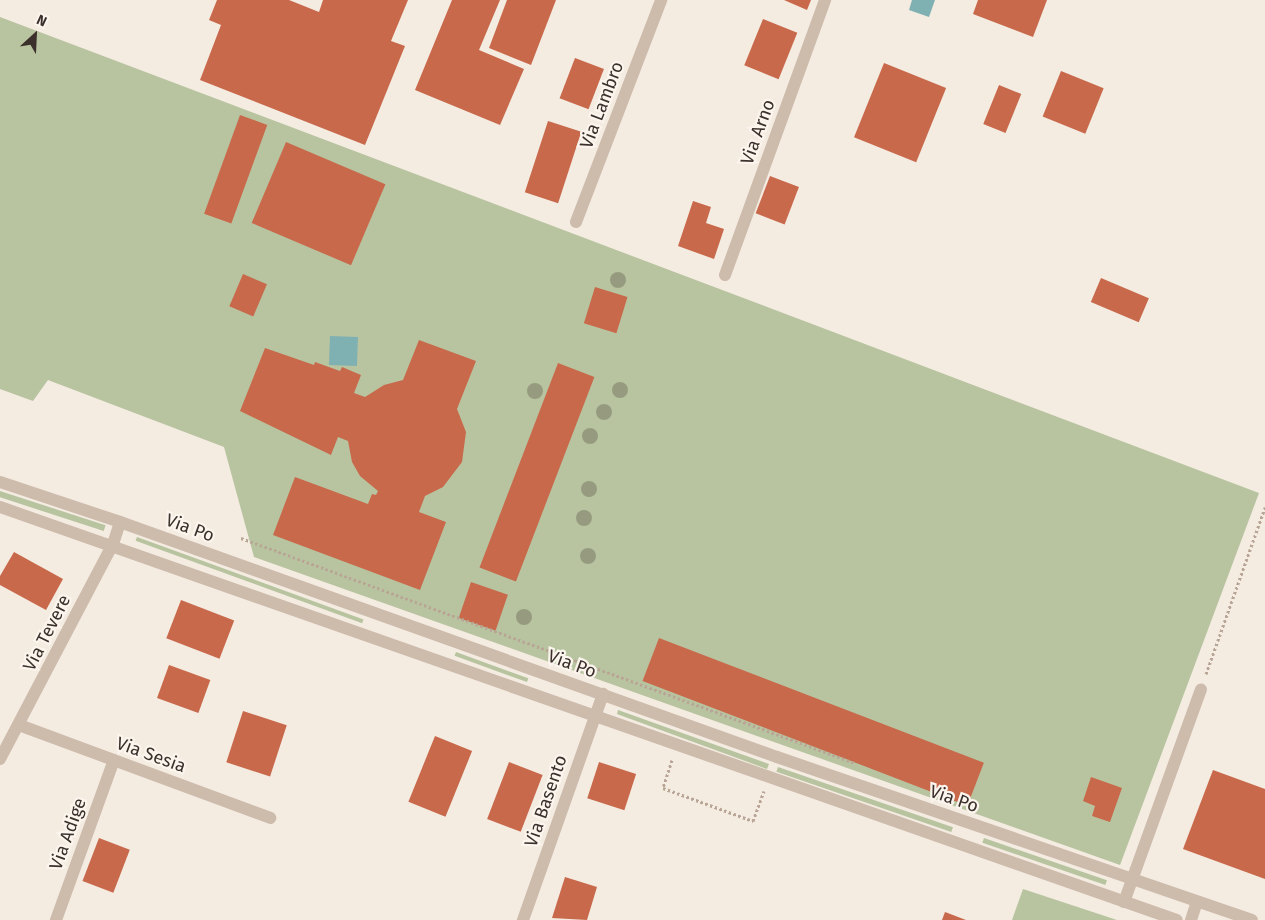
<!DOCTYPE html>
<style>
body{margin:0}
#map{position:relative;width:1265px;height:920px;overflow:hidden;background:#f4ebe1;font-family:"Fira Sans",sans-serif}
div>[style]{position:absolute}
.green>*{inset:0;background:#b8c4a0;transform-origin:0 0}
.water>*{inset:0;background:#7fb0b2;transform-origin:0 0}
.building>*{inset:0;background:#c8694b;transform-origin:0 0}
.path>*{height:3px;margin-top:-1.5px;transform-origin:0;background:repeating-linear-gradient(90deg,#b9a596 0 2.5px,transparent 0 5px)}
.minor>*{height:12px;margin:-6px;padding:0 6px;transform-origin:6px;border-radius:6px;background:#cdbbac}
.trees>*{width:16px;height:16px;margin:-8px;border-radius:50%;background:#969b7f}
span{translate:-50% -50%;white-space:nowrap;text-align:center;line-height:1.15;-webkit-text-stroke:4.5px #fbf5ee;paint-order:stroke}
.street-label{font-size:18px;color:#3b302b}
.north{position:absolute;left:10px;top:10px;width:50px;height:50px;-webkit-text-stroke:4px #fbf5ee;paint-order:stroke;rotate:25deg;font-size:14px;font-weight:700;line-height:20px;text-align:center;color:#3b302b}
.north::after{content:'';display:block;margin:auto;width:18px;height:22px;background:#3b302b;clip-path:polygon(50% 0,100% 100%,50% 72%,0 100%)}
</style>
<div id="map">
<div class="green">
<i style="clip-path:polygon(0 17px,1259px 493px,1120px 865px,254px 557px,224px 447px,48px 380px,33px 401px,0 389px)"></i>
<i style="left:0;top:491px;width:111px;height:6px;rotate:18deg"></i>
<i style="left:137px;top:537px;width:241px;height:4px;rotate:20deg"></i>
<i style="left:456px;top:652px;width:77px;height:4px;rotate:20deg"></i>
<i style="clip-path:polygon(618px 710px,769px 764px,767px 769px,617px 714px)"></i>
<i style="left:778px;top:767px;width:185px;height:5px;rotate:19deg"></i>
<i style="left:984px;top:838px;width:130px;height:5px;rotate:19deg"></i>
<i style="clip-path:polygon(1023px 889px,1117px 920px,1012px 920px)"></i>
</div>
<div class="water">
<i style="clip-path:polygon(912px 0,935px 0,929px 17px,909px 10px)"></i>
<i style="left:330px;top:336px;width:28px;height:29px;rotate:2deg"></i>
</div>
<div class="building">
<i style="clip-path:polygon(217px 0,289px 0,319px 12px,323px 0,408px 0,391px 41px,405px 46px,365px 145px,200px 80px,221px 25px,209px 20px)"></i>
<i style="clip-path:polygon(452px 0,500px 0,479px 50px,524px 69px,500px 125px,415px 90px)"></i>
<i style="clip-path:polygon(507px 0,556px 0,531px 65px,489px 48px)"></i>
<i style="clip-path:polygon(784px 0,811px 0,807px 10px)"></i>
<i style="clip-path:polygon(978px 0,1047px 0,1033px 37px,973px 14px)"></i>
<i style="left:763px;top:19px;width:37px;height:50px;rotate:22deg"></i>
<i style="left:575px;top:58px;width:31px;height:43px;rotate:21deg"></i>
<i style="left:884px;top:63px;width:67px;height:80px;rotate:22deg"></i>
<i style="left:1061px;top:71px;width:46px;height:49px;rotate:22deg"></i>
<i style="left:999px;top:85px;width:24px;height:42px;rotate:22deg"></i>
<i style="left:240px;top:115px;width:29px;height:105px;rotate:20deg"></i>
<i style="left:548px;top:121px;width:35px;height:75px;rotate:18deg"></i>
<i style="left:286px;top:142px;width:108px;height:88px;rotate:23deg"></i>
<i style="left:770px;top:176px;width:31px;height:40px;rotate:21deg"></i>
<i style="clip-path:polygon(693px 201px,711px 207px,706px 223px,724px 229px,714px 259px,678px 246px)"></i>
<i style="left:243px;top:274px;width:26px;height:35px;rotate:23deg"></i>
<i style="left:1101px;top:278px;width:52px;height:26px;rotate:23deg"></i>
<i style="left:595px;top:287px;width:34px;height:38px;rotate:17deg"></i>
<i style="clip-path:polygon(419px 340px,476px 361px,457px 409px,466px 432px,462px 462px,443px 487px,425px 496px,419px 512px,446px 522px,420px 590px,273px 535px,295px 477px,368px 504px,372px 494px,376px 495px,378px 491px,360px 476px,352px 462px,348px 441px,338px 437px,331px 455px,240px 411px,265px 348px,314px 365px,315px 362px,340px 371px,342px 367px,361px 375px,354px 393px,365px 397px,384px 385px,403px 380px)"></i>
<i style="left:558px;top:363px;width:39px;height:219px;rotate:21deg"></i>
<i style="clip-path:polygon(14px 552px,63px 579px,46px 610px,0 585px,0 576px)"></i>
<i style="left:471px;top:582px;width:39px;height:38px;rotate:19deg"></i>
<i style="left:181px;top:600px;width:57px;height:41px;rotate:21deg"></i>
<i style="left:659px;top:638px;width:348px;height:46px;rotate:21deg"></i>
<i style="left:169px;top:665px;width:44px;height:35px;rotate:20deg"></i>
<i style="left:243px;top:711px;width:46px;height:54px;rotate:18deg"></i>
<i style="left:435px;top:736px;width:40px;height:71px;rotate:22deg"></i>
<i style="left:509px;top:762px;width:36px;height:61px;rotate:21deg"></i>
<i style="left:599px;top:762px;width:39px;height:38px;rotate:18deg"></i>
<i style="clip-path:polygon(1213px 770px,1265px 789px,1265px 879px,1183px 849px)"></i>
<i style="clip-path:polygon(1091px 777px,1122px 788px,1110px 822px,1092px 816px,1095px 806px,1083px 801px)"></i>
<i style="left:99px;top:838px;width:33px;height:46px;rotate:21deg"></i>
<i style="clip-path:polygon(565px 877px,597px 887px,587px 920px,552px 918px)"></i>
<i style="clip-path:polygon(945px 912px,966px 920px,942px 920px)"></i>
</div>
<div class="path">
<i style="left:241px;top:538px;width:654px;rotate:20.13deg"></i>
<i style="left:1206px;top:674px;width:177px;rotate:-70.5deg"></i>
<i style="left:672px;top:760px;width:29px;rotate:108deg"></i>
<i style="left:663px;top:788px;width:96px;rotate:20.1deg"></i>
<i style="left:753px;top:821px;width:32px;rotate:-70deg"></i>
</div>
<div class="minor">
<i style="left:576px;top:222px;width:238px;rotate:-69deg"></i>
<i style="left:725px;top:275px;width:293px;rotate:-70deg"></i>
<i style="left:0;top:482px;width:126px;rotate:18.4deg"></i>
<i style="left:120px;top:522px;width:698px;rotate:19.68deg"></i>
<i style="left:777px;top:757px;width:502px;rotate:18.94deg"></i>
<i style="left:0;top:507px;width:1247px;rotate:19.34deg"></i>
<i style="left:19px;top:725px;width:268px;rotate:20.3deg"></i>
<i style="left:0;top:759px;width:243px;rotate:-62.3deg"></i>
<i style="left:113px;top:544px;width:23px;rotate:-72deg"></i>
<i style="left:1124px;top:902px;width:226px;rotate:-70.1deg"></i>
<i style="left:56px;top:920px;width:170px;rotate:-70.1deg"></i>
<i style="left:523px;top:920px;width:240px;rotate:-70.5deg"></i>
<i style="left:1191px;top:920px;width:19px;rotate:-72deg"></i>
</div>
<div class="trees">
<i style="left:618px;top:280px"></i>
<i style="left:620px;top:390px"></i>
<i style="left:535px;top:391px"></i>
<i style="left:604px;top:412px"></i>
<i style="left:590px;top:436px"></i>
<i style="left:589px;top:489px"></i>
<i style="left:584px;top:518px"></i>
<i style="left:588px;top:556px"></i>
<i style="left:524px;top:617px"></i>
</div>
<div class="street-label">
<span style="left:602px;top:105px;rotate:-69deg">Via Lambro</span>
<span style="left:758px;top:132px;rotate:-70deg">Via Arno</span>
<span style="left:190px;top:528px;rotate:20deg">Via Po</span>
<span style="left:47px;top:633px;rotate:-63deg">Via Tevere</span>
<span style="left:572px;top:664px;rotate:20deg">Via Po</span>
<span style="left:151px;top:755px;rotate:20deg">Via Sesia</span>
<span style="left:954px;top:799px;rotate:19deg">Via Po</span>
<span style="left:546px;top:801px;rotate:-71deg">Via Basento</span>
<span style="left:68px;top:834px;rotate:-70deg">Via Adige</span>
</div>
<div class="north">N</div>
</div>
